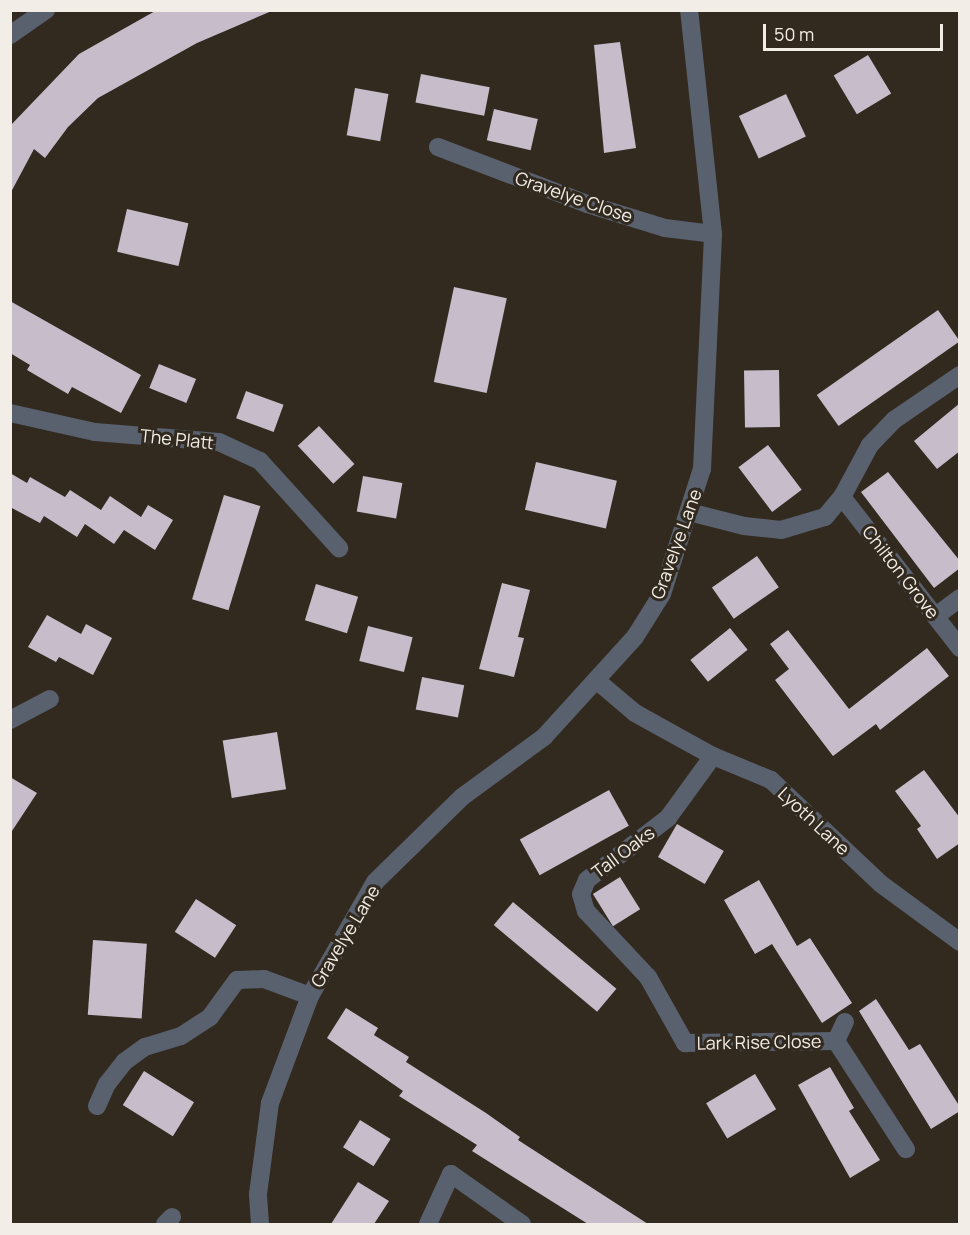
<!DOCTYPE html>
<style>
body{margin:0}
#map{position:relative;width:970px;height:1235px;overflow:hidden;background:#322a1f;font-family:Manrope,sans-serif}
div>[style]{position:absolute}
.building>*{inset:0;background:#c6bcca;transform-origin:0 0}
.minor>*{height:18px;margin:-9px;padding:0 9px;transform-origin:9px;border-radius:9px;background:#59606e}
span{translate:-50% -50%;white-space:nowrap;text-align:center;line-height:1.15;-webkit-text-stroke:6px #322a1f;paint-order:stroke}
.street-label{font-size:18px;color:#f2ede6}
.frame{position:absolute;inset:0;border:12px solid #f2ede6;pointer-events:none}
.scale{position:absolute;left:763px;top:24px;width:180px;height:27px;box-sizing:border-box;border:3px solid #f2ede6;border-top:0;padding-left:8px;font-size:18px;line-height:21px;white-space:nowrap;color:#f2ede6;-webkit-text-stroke:4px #322a1f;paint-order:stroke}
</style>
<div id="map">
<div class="building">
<i style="clip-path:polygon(157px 10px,274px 10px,197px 43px,98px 98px,68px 127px,45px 158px,34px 149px,10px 194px,10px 126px,79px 54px)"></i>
<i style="clip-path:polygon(620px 42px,636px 148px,604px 153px,594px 45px)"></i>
<i style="left:868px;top:55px;width:45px;height:40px;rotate:59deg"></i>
<i style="left:421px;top:74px;width:70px;height:29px;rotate:11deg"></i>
<i style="left:355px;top:88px;width:34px;height:48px;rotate:10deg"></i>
<i style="left:786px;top:94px;width:47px;height:52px;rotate:65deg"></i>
<i style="left:494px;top:109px;width:45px;height:32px;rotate:13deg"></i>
<i style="left:127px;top:209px;width:63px;height:44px;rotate:13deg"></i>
<i style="left:454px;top:287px;width:54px;height:97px;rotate:12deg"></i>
<i style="clip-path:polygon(10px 301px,141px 375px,121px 413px,72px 387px,68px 394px,27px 370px,30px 365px,10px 353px)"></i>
<i style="left:938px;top:310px;width:38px;height:148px;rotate:55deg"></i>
<i style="left:159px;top:364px;width:40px;height:26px;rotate:22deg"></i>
<i style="left:779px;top:370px;width:57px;height:35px;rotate:89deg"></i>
<i style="left:246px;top:391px;width:40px;height:29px;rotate:20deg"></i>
<i style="clip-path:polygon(960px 403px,960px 451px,937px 469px,914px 441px)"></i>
<i style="left:319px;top:426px;width:52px;height:29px;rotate:47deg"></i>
<i style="left:768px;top:445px;width:56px;height:37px;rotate:53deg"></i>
<i style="left:536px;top:462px;width:83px;height:49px;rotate:13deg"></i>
<i style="clip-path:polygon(888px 472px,960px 561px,960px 568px,934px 588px,861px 492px)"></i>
<i style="clip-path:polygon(10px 473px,27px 483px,30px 477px,65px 497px,70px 490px,101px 510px,110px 496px,141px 517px,148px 505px,173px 520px,155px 550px,124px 530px,114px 544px,85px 524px,77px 537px,44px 516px,40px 523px,10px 507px)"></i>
<i style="left:363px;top:476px;width:40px;height:36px;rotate:10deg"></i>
<i style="left:224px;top:495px;width:38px;height:109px;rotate:17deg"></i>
<i style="left:757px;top:556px;width:38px;height:55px;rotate:55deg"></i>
<i style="clip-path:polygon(502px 583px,530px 590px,518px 637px,524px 638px,514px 677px,479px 669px)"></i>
<i style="left:316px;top:584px;width:44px;height:38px;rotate:17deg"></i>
<i style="clip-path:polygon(47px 615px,81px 634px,86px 624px,112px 638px,93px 675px,59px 657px,56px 662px,28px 647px)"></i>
<i style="left:368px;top:626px;width:46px;height:36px;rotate:14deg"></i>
<i style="left:730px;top:628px;width:28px;height:51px;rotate:51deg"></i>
<i style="clip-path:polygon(788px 630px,849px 709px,927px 648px,949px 676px,880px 730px,876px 724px,833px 756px,775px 680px,789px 669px,770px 644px)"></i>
<i style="left:422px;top:677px;width:43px;height:33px;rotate:11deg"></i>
<i style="left:277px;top:732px;width:58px;height:55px;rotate:81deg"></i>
<i style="clip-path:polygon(924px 770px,960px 818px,960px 843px,937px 859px,917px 829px,921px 826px,895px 791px)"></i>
<i style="clip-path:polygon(10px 777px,37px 793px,10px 834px)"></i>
<i style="left:609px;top:790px;width:41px;height:102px;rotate:61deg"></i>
<i style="left:677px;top:824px;width:54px;height:38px;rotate:30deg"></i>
<i style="left:620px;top:877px;width:38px;height:32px;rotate:58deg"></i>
<i style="clip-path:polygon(759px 880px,797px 946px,810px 938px,852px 1003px,822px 1023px,772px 944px,755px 954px,724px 900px)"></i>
<i style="left:196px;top:899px;width:48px;height:39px;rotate:33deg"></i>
<i style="left:513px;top:902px;width:135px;height:30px;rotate:40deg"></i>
<i style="left:93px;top:940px;width:54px;height:75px;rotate:4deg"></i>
<i style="clip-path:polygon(876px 999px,909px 1050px,920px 1044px,960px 1107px,960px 1111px,931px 1129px,859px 1011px)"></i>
<i style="clip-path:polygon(346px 1008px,378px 1028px,374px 1035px,409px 1057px,406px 1062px,486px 1113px,520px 1137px,518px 1140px,648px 1224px,588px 1224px,472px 1151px,477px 1145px,399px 1096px,403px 1091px,327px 1038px)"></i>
<i style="clip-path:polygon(830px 1067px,854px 1108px,849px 1111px,880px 1160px,850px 1178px,798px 1085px)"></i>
<i style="left:144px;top:1071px;width:59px;height:40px;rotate:32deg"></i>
<i style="left:755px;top:1074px;width:41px;height:57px;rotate:59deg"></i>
<i style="left:360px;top:1120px;width:36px;height:32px;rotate:32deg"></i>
<i style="clip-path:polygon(358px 1182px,389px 1201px,374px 1224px,331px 1224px)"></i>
</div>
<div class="minor">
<i style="left:10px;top:35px;width:44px;rotate:-34.8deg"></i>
<i style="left:438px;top:147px;width:160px;rotate:20.9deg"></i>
<i style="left:587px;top:204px;width:82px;rotate:17.1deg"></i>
<i style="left:665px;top:228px;width:48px;rotate:7.1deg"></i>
<i style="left:10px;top:413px;width:87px;rotate:12.6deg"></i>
<i style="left:95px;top:432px;width:124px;rotate:4.6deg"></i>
<i style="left:219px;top:442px;width:45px;rotate:24.9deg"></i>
<i style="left:260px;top:461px;width:118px;rotate:47.8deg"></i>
<i style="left:842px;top:497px;width:192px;rotate:52deg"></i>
<i style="left:689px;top:512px;width:57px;rotate:14.3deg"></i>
<i style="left:744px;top:526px;width:37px;rotate:6deg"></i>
<i style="left:781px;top:530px;width:46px;rotate:-16.5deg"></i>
<i style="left:825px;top:517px;width:26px;rotate:-50deg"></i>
<i style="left:842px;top:497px;width:59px;rotate:-61.7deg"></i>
<i style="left:870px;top:445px;width:35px;rotate:-46deg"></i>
<i style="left:894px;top:420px;width:80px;rotate:-34.3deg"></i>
<i style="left:936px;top:616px;width:30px;rotate:-37deg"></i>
<i style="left:596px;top:680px;width:51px;rotate:40.2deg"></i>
<i style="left:635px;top:713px;width:89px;rotate:28.9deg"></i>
<i style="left:713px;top:756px;width:63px;rotate:22.5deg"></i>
<i style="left:771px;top:780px;width:151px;rotate:43.4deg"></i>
<i style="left:881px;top:884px;width:98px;rotate:36.3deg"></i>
<i style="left:10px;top:720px;width:45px;rotate:-27.7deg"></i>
<i style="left:713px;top:756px;width:77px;rotate:126deg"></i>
<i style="left:668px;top:818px;width:102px;rotate:142.6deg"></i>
<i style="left:587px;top:880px;width:15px;rotate:113deg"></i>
<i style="left:581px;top:894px;width:18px;rotate:74deg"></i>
<i style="left:586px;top:911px;width:91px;rotate:46.8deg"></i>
<i style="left:648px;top:977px;width:76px;rotate:60.7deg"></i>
<i style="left:685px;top:1043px;width:151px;rotate:-0.8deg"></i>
<i style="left:836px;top:1041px;width:129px;rotate:57.1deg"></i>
<i style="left:836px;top:1041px;width:21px;rotate:-65deg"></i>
<i style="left:97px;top:1106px;width:24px;rotate:-66deg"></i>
<i style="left:107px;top:1084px;width:28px;rotate:-52deg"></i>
<i style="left:124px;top:1062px;width:26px;rotate:-36deg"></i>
<i style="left:145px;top:1047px;width:38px;rotate:-17deg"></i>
<i style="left:181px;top:1036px;width:35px;rotate:-33deg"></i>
<i style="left:210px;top:1017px;width:46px;rotate:-53.9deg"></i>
<i style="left:237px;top:980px;width:27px;rotate:-2deg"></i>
<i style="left:264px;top:979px;width:49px;rotate:20.3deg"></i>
<i style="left:165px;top:1224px;width:10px;rotate:-45deg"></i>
<i style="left:260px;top:1224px;width:30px;rotate:-94deg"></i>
<i style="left:258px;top:1194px;width:92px;rotate:-82.5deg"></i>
<i style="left:270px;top:1103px;width:114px;rotate:-69.5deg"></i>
<i style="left:310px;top:996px;width:131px;rotate:-60.3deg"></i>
<i style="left:375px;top:882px;width:122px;rotate:-44.3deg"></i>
<i style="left:462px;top:797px;width:102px;rotate:-36.2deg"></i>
<i style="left:544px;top:737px;width:135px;rotate:-47.7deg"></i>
<i style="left:635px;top:637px;width:51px;rotate:-57.9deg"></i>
<i style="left:662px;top:594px;width:131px;rotate:-72.3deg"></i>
<i style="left:702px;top:469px;width:235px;rotate:-87.3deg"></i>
<i style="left:713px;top:234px;width:225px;rotate:-96.1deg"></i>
<i style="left:428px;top:1224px;width:55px;rotate:-65.3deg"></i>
<i style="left:451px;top:1174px;width:87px;rotate:35.2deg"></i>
</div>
<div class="street-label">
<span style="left:574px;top:197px;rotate:19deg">Gravelye Close</span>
<span style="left:177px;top:439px;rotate:6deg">The Platt</span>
<span style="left:676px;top:544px;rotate:-70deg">Gravelye Lane</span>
<span style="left:901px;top:572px;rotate:52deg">Chilton Grove</span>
<span style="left:814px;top:821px;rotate:43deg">Lyoth Lane</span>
<span style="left:623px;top:852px;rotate:-37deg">Tall Oaks</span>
<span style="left:345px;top:936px;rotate:-59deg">Gravelye Lane</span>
<span style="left:759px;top:1042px;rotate:-1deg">Lark Rise Close</span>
</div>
<div class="frame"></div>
<div class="scale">50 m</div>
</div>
